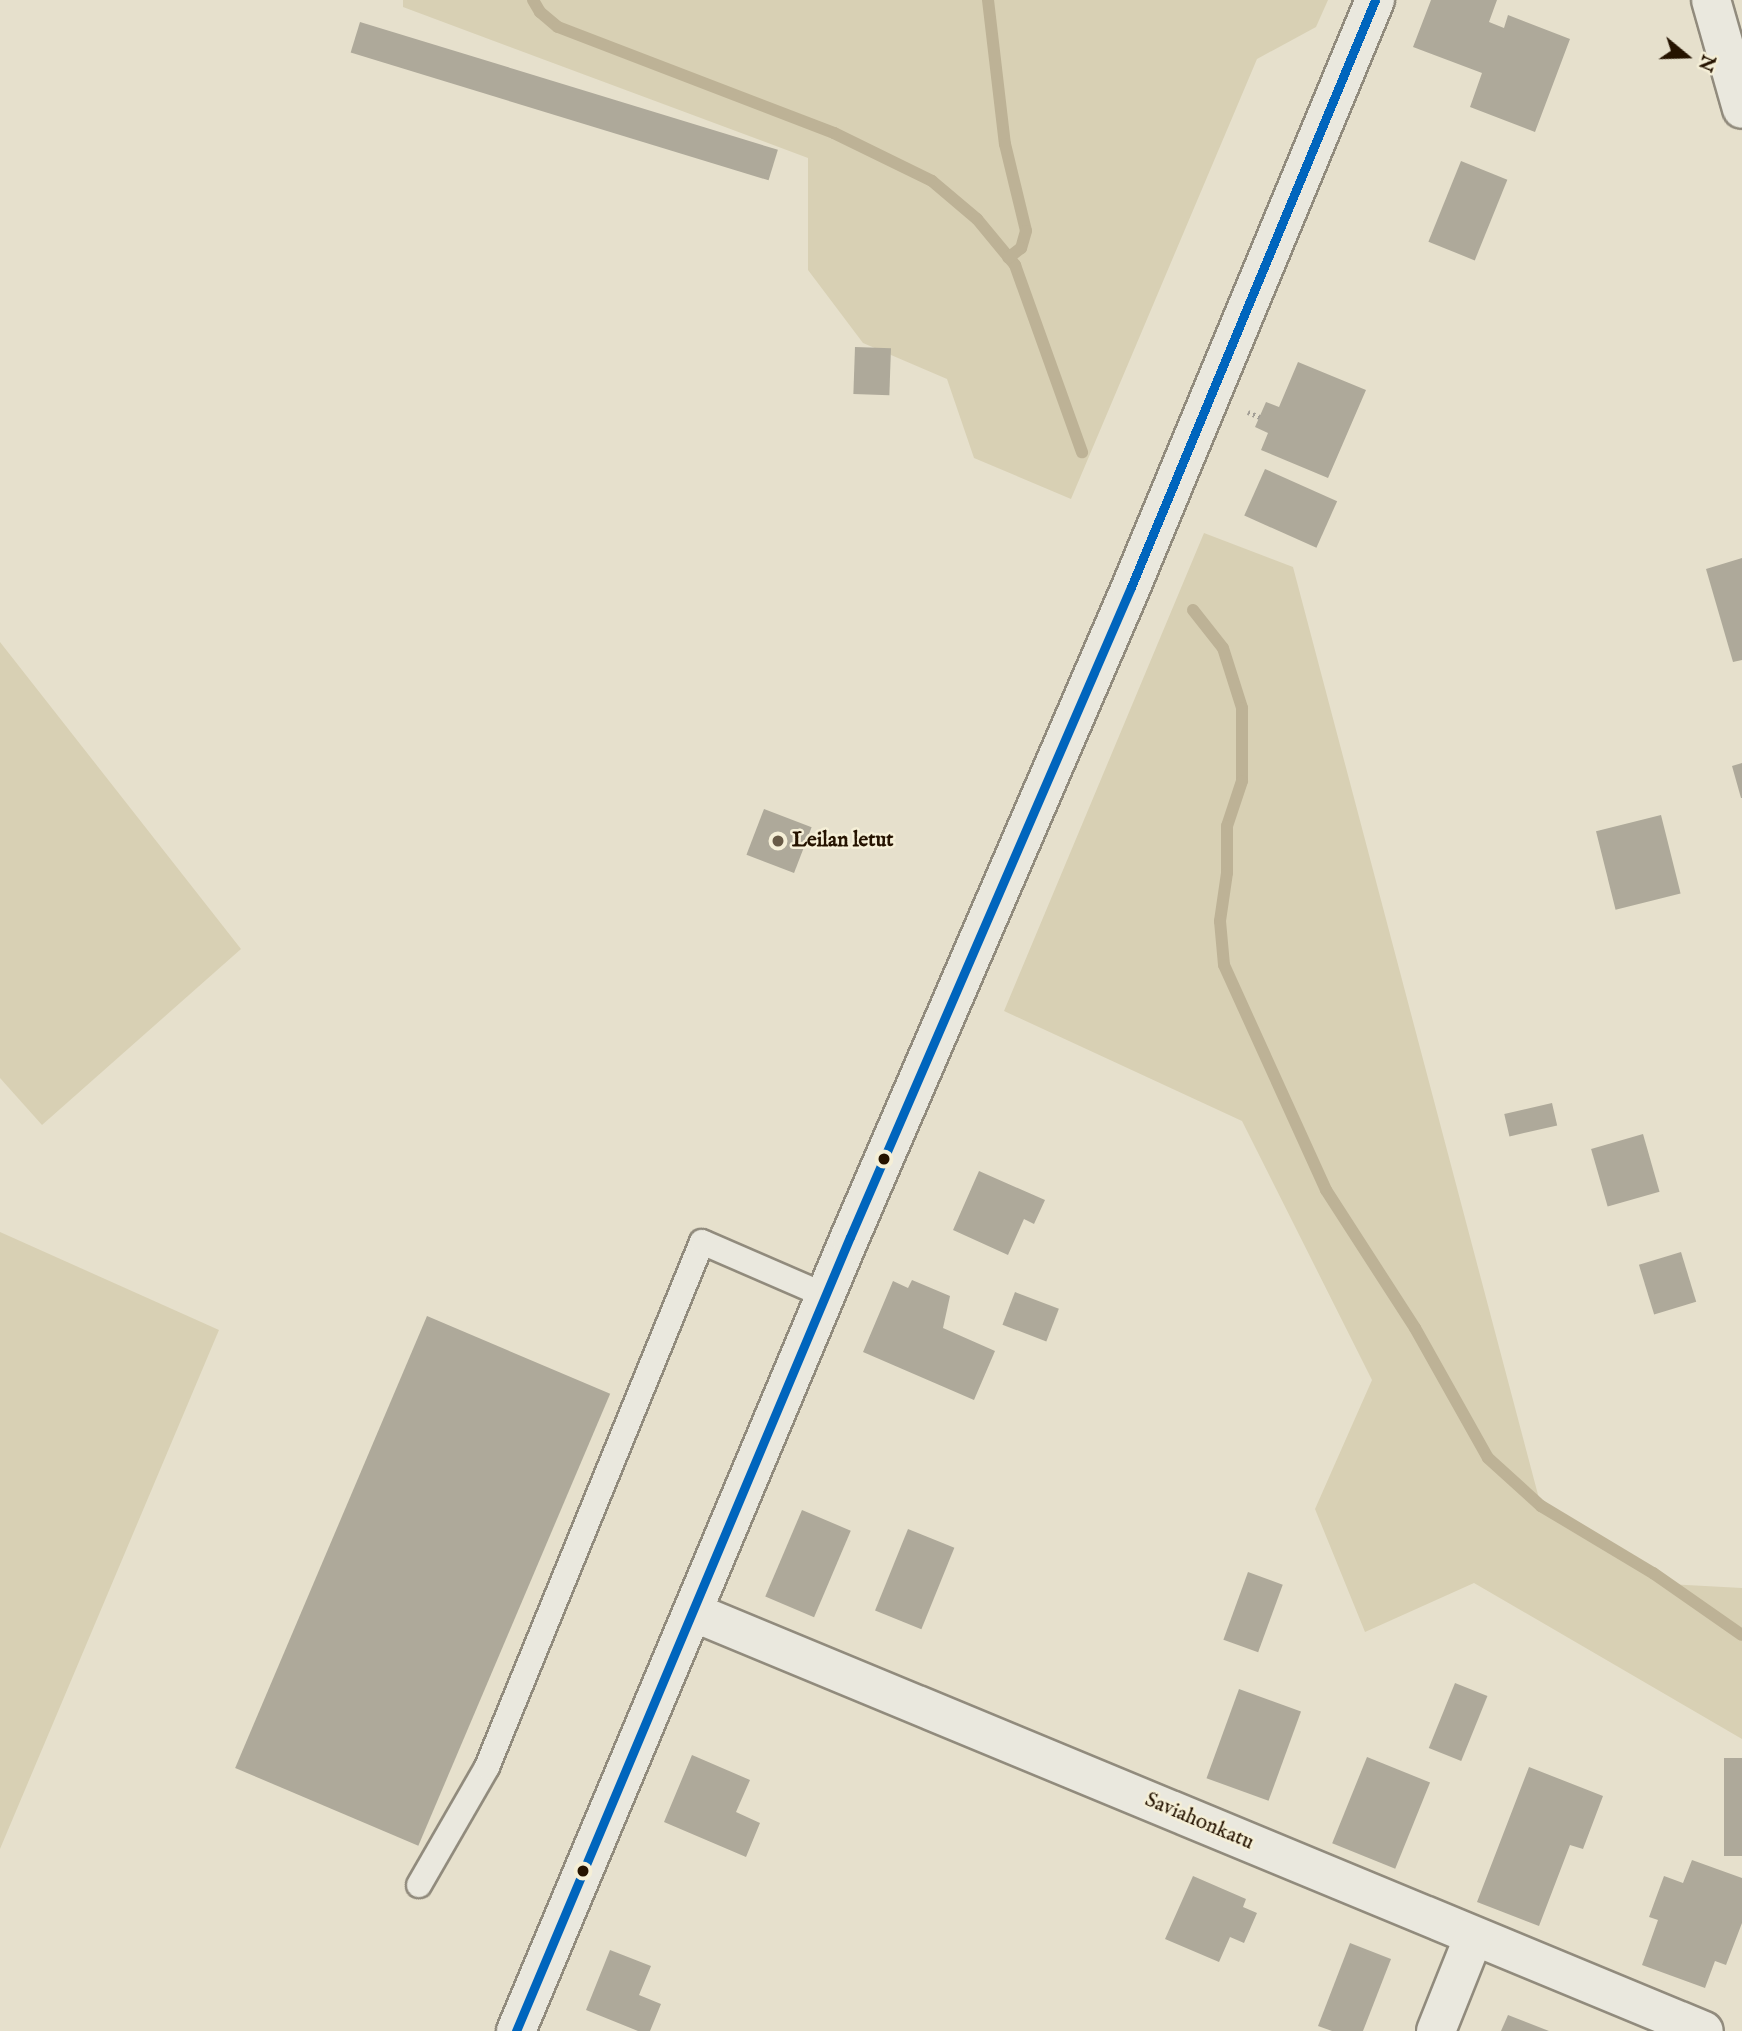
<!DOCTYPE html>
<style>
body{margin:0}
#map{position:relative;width:1742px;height:2031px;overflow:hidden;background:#e6e0cc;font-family:"IM FELL English",serif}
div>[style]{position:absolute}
.green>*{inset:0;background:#d8d0b4}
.stream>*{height:12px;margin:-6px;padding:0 6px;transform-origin:6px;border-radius:6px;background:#bdb296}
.building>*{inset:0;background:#aea99a;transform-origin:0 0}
.path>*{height:4.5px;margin-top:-2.25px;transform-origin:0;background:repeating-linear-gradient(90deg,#a39f96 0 2px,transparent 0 5.5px)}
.roads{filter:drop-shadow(2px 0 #918b7d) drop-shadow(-2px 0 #918b7d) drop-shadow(0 2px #918b7d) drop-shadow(0 -2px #918b7d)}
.lane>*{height:24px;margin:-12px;padding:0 12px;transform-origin:12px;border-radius:12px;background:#eae8de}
.street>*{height:38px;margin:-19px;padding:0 19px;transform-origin:19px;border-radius:19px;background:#eae8de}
.secondary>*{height:38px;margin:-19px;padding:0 19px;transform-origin:19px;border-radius:19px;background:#eae8de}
.bus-1>*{height:9px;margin:-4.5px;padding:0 4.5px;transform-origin:4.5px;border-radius:4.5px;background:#0065bd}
.dots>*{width:19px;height:19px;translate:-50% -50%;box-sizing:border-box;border:4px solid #f5efd7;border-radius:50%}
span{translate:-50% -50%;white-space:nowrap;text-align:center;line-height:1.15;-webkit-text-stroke:5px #f5efd7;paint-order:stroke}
.poi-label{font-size:21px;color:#251300;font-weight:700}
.left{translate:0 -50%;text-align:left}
.street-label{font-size:21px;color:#251300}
.north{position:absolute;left:1651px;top:21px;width:70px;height:70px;-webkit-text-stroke:5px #f5efd7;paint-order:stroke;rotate:109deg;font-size:19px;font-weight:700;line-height:28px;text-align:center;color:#251300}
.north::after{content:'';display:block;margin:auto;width:24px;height:32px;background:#251300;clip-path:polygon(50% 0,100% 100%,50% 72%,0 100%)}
</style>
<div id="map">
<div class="green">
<i style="clip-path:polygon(403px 0,1328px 0,1316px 27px,1257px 59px,1071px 499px,974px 458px,947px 379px,863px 343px,808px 270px,808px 158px,403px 7px)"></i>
<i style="clip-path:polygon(1204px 533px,1293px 567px,1541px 1506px,1668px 1584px,1742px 1588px,1742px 1739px,1474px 1583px,1365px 1632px,1315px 1509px,1372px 1380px,1242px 1121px,1004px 1011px)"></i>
<i style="clip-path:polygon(0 642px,241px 949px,42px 1125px,0 1078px)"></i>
<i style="clip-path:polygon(0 1232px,219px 1330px,0 1849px)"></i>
</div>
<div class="stream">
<i style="left:533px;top:0;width:14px;rotate:60deg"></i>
<i style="left:540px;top:12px;width:23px;rotate:40deg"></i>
<i style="left:558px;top:27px;width:296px;rotate:21deg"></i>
<i style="left:834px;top:133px;width:109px;rotate:26.1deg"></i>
<i style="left:932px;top:181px;width:59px;rotate:40.2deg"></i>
<i style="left:977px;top:219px;width:60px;rotate:50.4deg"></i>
<i style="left:1015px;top:265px;width:199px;rotate:70.3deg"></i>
<i style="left:988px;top:0;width:145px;rotate:83.3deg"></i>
<i style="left:1005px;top:144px;width:89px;rotate:76.4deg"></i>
<i style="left:1026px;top:231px;width:18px;rotate:106deg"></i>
<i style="left:1021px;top:248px;width:16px;rotate:142deg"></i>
<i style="left:1193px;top:610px;width:48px;rotate:51.7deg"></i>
<i style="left:1223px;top:648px;width:63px;rotate:72.4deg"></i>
<i style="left:1242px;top:708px;width:73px;rotate:90deg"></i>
<i style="left:1242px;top:781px;width:47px;rotate:108.4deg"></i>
<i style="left:1227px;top:826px;width:47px;rotate:90deg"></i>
<i style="left:1227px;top:873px;width:49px;rotate:98.3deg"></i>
<i style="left:1220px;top:921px;width:44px;rotate:84.8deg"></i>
<i style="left:1224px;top:965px;width:247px;rotate:65.6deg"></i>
<i style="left:1326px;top:1190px;width:164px;rotate:57.2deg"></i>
<i style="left:1415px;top:1328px;width:149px;rotate:60.7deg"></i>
<i style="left:1488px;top:1458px;width:72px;rotate:42.2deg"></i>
<i style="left:1541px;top:1506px;width:131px;rotate:30.9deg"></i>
<i style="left:1653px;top:1573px;width:108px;rotate:34.9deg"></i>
</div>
<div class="building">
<i style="clip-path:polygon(1431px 0,1497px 0,1489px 22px,1504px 28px,1508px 15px,1570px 39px,1535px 132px,1470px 107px,1482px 73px,1413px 47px)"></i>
<i style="left:360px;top:22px;width:437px;height:32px;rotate:17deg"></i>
<i style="left:1461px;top:161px;width:50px;height:87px;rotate:22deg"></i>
<i style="left:855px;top:347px;width:36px;height:47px;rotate:2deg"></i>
<i style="clip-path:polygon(1298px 362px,1366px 390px,1328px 478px,1261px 450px,1268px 433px,1255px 427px,1266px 402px,1279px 407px)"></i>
<i style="left:1265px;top:469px;width:79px;height:51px;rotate:24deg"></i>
<i style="clip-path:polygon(1742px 558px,1742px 660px,1733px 662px,1706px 569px)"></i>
<i style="clip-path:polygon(1742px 763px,1742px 798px,1741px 798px,1732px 766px)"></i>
<i style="left:764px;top:809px;width:51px;height:49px;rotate:21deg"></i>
<i style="left:1661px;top:815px;width:81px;height:67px;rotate:76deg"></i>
<i style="left:1552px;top:1103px;width:23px;height:49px;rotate:77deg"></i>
<i style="left:1643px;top:1134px;width:60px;height:54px;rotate:74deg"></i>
<i style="clip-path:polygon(979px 1171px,1045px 1200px,1034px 1224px,1024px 1219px,1008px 1255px,953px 1230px)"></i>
<i style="left:1681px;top:1252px;width:52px;height:44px;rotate:73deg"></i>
<i style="clip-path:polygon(912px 1280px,950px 1296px,943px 1328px,995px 1351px,974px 1400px,863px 1352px,893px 1281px,908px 1288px)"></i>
<i style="left:1015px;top:1292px;width:47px;height:35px;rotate:21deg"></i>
<i style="left:427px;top:1316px;width:199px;height:491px;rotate:23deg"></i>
<i style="left:802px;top:1510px;width:53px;height:94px;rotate:23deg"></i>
<i style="left:908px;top:1529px;width:50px;height:88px;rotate:22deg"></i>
<i style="left:1248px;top:1572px;width:37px;height:72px;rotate:20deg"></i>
<i style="left:1455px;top:1683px;width:35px;height:70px;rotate:22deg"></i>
<i style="left:1239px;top:1689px;width:66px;height:95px;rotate:20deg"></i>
<i style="clip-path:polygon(692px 1755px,750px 1780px,736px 1812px,760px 1823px,746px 1857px,664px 1822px)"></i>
<i style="left:1367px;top:1757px;width:68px;height:93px;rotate:22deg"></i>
<i style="left:1724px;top:1758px;width:18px;height:98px"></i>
<i style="clip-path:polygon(1529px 1767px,1603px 1796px,1583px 1849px,1570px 1845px,1539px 1926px,1477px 1902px)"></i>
<i style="clip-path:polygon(1692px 1860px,1742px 1878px,1742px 1923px,1726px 1965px,1715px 1961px,1705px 1988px,1642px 1965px,1658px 1920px,1649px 1917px,1664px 1876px,1683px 1883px)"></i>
<i style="clip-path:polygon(1193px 1876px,1246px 1899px,1243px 1907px,1257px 1913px,1244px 1943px,1230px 1937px,1219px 1962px,1165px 1939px)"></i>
<i style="clip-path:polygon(1350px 1943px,1391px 1959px,1363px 2031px,1332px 2031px,1318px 2026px)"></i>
<i style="clip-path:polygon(610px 1950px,651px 1966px,639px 1995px,661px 2004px,650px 2031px,638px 2031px,586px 2010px)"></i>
<i style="clip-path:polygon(1508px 2015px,1549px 2031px,1501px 2031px)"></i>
</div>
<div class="path">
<i style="left:1248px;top:412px;width:13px;rotate:23deg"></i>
</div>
<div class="roads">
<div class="lane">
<i style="left:419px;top:1885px;width:136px;rotate:-60deg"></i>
<i style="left:487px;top:1767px;width:567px;rotate:-67.73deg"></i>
<i style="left:702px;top:1242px;width:135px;rotate:23.5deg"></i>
</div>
<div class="street">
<i style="left:1711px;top:0;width:113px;rotate:74.1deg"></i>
<i style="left:693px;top:1612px;width:1094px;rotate:22.51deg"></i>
<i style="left:1436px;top:2031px;width:102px;rotate:-68.2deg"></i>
</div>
<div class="secondary">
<i style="left:516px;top:2031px;width:861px;rotate:-67.19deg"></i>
<i style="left:850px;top:1237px;width:708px;rotate:-66.62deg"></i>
<i style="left:1131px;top:587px;width:636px;rotate:-67.43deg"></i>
</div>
</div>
<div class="bus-1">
<i style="left:516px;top:2031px;width:861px;rotate:-67.19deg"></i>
<i style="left:850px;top:1237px;width:708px;rotate:-66.62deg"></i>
<i style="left:1131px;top:587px;width:636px;rotate:-67.43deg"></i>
</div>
<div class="dots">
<i style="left:778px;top:841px;background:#695b47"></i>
<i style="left:884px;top:1159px;background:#251300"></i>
<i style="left:583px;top:1871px;background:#251300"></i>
</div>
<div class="poi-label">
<span class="left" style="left:792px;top:841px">Leilan letut</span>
</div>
<div class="street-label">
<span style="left:1199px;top:1822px;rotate:23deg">Saviahonkatu</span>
</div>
<div class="north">N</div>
</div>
